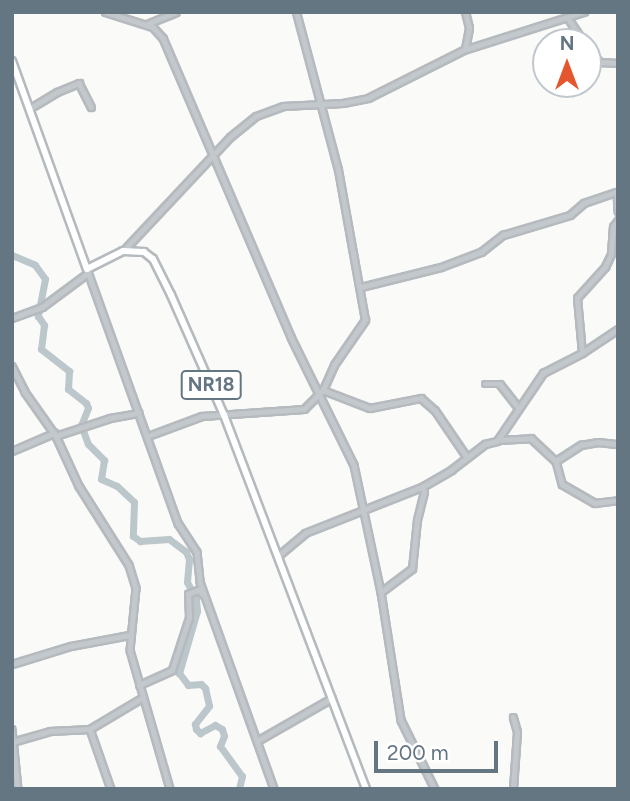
<!DOCTYPE html>
<style>
body{margin:0}
#map{position:relative;width:630px;height:801px;overflow:hidden;background:#fafaf8;font-family:Figtree,sans-serif}
div>[style]{position:absolute}
.river>*{height:7px;margin:-3.5px;padding:0 3.5px;transform-origin:3.5px;border-radius:3.5px;background:#bbc7cb}
.roads{filter:drop-shadow(2px 0 #b5babe) drop-shadow(-2px 0 #b5babe) drop-shadow(0 2px #b5babe) drop-shadow(0 -2px #b5babe)}
.minor>*{height:4.5px;margin:-2.25px;padding:0 2.25px;transform-origin:2.25px;border-radius:2.25px;background:#c3c8cc}
.major>*{height:6px;margin:-3px;padding:0 3px;transform-origin:3px;border-radius:3px;background:#fff}
span{translate:-50% -50%;white-space:nowrap;text-align:center;line-height:1.15;-webkit-text-stroke:7px #fff;paint-order:stroke}
.shield-label span{padding:2px 5px;background:#fff;border:2px solid;border-radius:5px;-webkit-text-stroke-width:0}
.shield-label{font-size:19px;color:#657683;font-weight:700}
.frame{position:absolute;inset:0;border:14px solid #657683;pointer-events:none}
.north{position:absolute;left:532px;top:28px;width:70px;height:70px;box-sizing:border-box;background:#fff;border:2px solid #c1c8cd;border-radius:50%;rotate:0deg;font-size:19px;font-weight:700;line-height:28px;text-align:center;color:#657683}
.north::after{content:'';display:block;margin:auto;width:24px;height:32px;background:#e4572e;clip-path:polygon(50% 0,100% 100%,50% 72%,0 100%)}
.scale{position:absolute;left:374px;top:741px;width:124px;height:32px;box-sizing:border-box;border:4px solid #657683;border-top:0;padding-left:9px;font-size:21px;line-height:24px;white-space:nowrap;color:#657683;-webkit-text-stroke:5px #fff;paint-order:stroke}
</style>
<div id="map">
<div class="river">
<i style="left:12px;top:255px;width:25px;rotate:23deg"></i>
<i style="left:35px;top:265px;width:17px;rotate:54deg"></i>
<i style="left:45px;top:279px;width:38px;rotate:101deg"></i>
<i style="left:38px;top:316px;width:11px;rotate:56deg"></i>
<i style="left:44px;top:325px;width:24px;rotate:97deg"></i>
<i style="left:41px;top:349px;width:36px;rotate:38deg"></i>
<i style="left:69px;top:371px;width:18px;rotate:93deg"></i>
<i style="left:68px;top:389px;width:23px;rotate:38deg"></i>
<i style="left:86px;top:403px;width:5px;rotate:68deg"></i>
<i style="left:88px;top:408px;width:18px;rotate:112deg"></i>
<i style="left:81px;top:425px;width:20px;rotate:70deg"></i>
<i style="left:88px;top:444px;width:23px;rotate:45deg"></i>
<i style="left:104px;top:460px;width:19px;rotate:99deg"></i>
<i style="left:101px;top:479px;width:17px;rotate:24deg"></i>
<i style="left:117px;top:486px;width:23px;rotate:43deg"></i>
<i style="left:134px;top:502px;width:34px;rotate:92deg"></i>
<i style="left:133px;top:536px;width:9px;rotate:36deg"></i>
<i style="left:140px;top:541px;width:29px;rotate:-4deg"></i>
<i style="left:169px;top:539px;width:21px;rotate:37deg"></i>
<i style="left:186px;top:552px;width:8px;rotate:67deg"></i>
<i style="left:189px;top:559px;width:23px;rotate:95deg"></i>
<i style="left:187px;top:582px;width:19px;rotate:62deg"></i>
<i style="left:196px;top:599px;width:12px;rotate:85deg"></i>
<i style="left:197px;top:611px;width:65px;rotate:106.2deg"></i>
<i style="left:179px;top:673px;width:15px;rotate:53deg"></i>
<i style="left:188px;top:685px;width:13px;rotate:-4deg"></i>
<i style="left:201px;top:684px;width:6px;rotate:45deg"></i>
<i style="left:205px;top:688px;width:18px;rotate:77deg"></i>
<i style="left:209px;top:706px;width:23px;rotate:128deg"></i>
<i style="left:195px;top:724px;width:5px;rotate:79deg"></i>
<i style="left:196px;top:729px;width:6px;rotate:45deg"></i>
<i style="left:200px;top:733px;width:17px;rotate:-28deg"></i>
<i style="left:215px;top:725px;width:8px;rotate:30deg"></i>
<i style="left:222px;top:729px;width:7px;rotate:74deg"></i>
<i style="left:224px;top:736px;width:11px;rotate:112deg"></i>
<i style="left:220px;top:746px;width:37px;rotate:54deg"></i>
<i style="left:242px;top:776px;width:13px;rotate:103deg"></i>
</div>
<div class="roads">
<div class="minor">
<i style="left:105px;top:12px;width:50px;rotate:17.4deg"></i>
<i style="left:153px;top:27px;width:15px;rotate:48deg"></i>
<i style="left:163px;top:38px;width:325px;rotate:66.8deg"></i>
<i style="left:291px;top:337px;width:143px;rotate:63.8deg"></i>
<i style="left:354px;top:465px;width:130px;rotate:78deg"></i>
<i style="left:381px;top:592px;width:130px;rotate:81.1deg"></i>
<i style="left:401px;top:720px;width:77px;rotate:63.8deg"></i>
<i style="left:568px;top:18px;width:29px;rotate:56deg"></i>
<i style="left:147px;top:24px;width:31px;rotate:-22deg"></i>
<i style="left:465px;top:49px;width:21px;rotate:-79deg"></i>
<i style="left:469px;top:28px;width:16px;rotate:-104deg"></i>
<i style="left:588px;top:49px;width:18px;rotate:47deg"></i>
<i style="left:600px;top:62px;width:18px;rotate:3deg"></i>
<i style="left:29px;top:109px;width:33px;rotate:-31deg"></i>
<i style="left:57px;top:92px;width:24px;rotate:-22deg"></i>
<i style="left:79px;top:83px;width:27px;rotate:63deg"></i>
<i style="left:617px;top:192px;width:19px;rotate:87deg"></i>
<i style="left:123px;top:251px;width:156px;rotate:-46.8deg"></i>
<i style="left:230px;top:137px;width:33px;rotate:-39deg"></i>
<i style="left:256px;top:116px;width:29px;rotate:-20deg"></i>
<i style="left:283px;top:106px;width:60px;rotate:-2.9deg"></i>
<i style="left:343px;top:103px;width:25px;rotate:-11deg"></i>
<i style="left:368px;top:98px;width:107px;rotate:-26.6deg"></i>
<i style="left:464px;top:50px;width:126px;rotate:-17.6deg"></i>
<i style="left:87px;top:269px;width:270px;rotate:70.3deg"></i>
<i style="left:178px;top:523px;width:35px;rotate:57deg"></i>
<i style="left:197px;top:552px;width:30px;rotate:84deg"></i>
<i style="left:200px;top:582px;width:220px;rotate:70.3deg"></i>
<i style="left:361px;top:287px;width:82px;rotate:-14deg"></i>
<i style="left:441px;top:267px;width:43px;rotate:-20.6deg"></i>
<i style="left:481px;top:252px;width:28px;rotate:-38deg"></i>
<i style="left:503px;top:235px;width:70px;rotate:-16.6deg"></i>
<i style="left:570px;top:215px;width:18px;rotate:-41deg"></i>
<i style="left:584px;top:203px;width:34px;rotate:-19deg"></i>
<i style="left:12px;top:318px;width:32px;rotate:-20deg"></i>
<i style="left:42px;top:307px;width:57px;rotate:-36.5deg"></i>
<i style="left:582px;top:353px;width:55px;rotate:-95.2deg"></i>
<i style="left:577px;top:298px;width:42px;rotate:-47.9deg"></i>
<i style="left:605px;top:267px;width:14px;rotate:-65deg"></i>
<i style="left:611px;top:254px;width:27px;rotate:-86deg"></i>
<i style="left:613px;top:227px;width:9px;rotate:-54deg"></i>
<i style="left:12px;top:366px;width:29px;rotate:63deg"></i>
<i style="left:25px;top:392px;width:54px;rotate:54.8deg"></i>
<i style="left:56px;top:436px;width:55px;rotate:65.3deg"></i>
<i style="left:79px;top:486px;width:93px;rotate:57.7deg"></i>
<i style="left:129px;top:565px;width:24px;rotate:73deg"></i>
<i style="left:136px;top:588px;width:62px;rotate:95.5deg"></i>
<i style="left:130px;top:650px;width:145px;rotate:73.9deg"></i>
<i style="left:485px;top:384px;width:15px"></i>
<i style="left:500px;top:384px;width:29px;rotate:52deg"></i>
<i style="left:323px;top:390px;width:50px;rotate:21deg"></i>
<i style="left:370px;top:408px;width:52px;rotate:-11.1deg"></i>
<i style="left:421px;top:398px;width:18px;rotate:41deg"></i>
<i style="left:435px;top:410px;width:57px;rotate:55.8deg"></i>
<i style="left:56px;top:436px;width:57px;rotate:-18.4deg"></i>
<i style="left:110px;top:418px;width:29px;rotate:-10deg"></i>
<i style="left:148px;top:436px;width:58px;rotate:-20.3deg"></i>
<i style="left:202px;top:416px;width:102px;rotate:-3.9deg"></i>
<i style="left:304px;top:409px;width:27px;rotate:-45deg"></i>
<i style="left:323px;top:390px;width:27px;rotate:-66deg"></i>
<i style="left:334px;top:365px;width:55px;rotate:-55.4deg"></i>
<i style="left:365px;top:320px;width:152px;rotate:-100.2deg"></i>
<i style="left:338px;top:170px;width:163px;rotate:-104.9deg"></i>
<i style="left:498px;top:440px;width:33px;rotate:-3deg"></i>
<i style="left:531px;top:438px;width:34px;rotate:43deg"></i>
<i style="left:556px;top:461px;width:24px;rotate:75deg"></i>
<i style="left:562px;top:484px;width:38px;rotate:30deg"></i>
<i style="left:595px;top:503px;width:23px;rotate:-7deg"></i>
<i style="left:12px;top:451px;width:46px;rotate:-23.2deg"></i>
<i style="left:556px;top:461px;width:30px;rotate:-33deg"></i>
<i style="left:581px;top:445px;width:17px;rotate:-10deg"></i>
<i style="left:598px;top:442px;width:20px;rotate:6deg"></i>
<i style="left:278px;top:556px;width:35px;rotate:-40deg"></i>
<i style="left:305px;top:533px;width:126px;rotate:-21.5deg"></i>
<i style="left:422px;top:487px;width:34px;rotate:-30deg"></i>
<i style="left:451px;top:470px;width:43px;rotate:-37.4deg"></i>
<i style="left:485px;top:444px;width:12px;rotate:-14deg"></i>
<i style="left:497px;top:441px;width:82px;rotate:-55.9deg"></i>
<i style="left:543px;top:373px;width:44px;rotate:-27.1deg"></i>
<i style="left:582px;top:353px;width:43px;rotate:-33.7deg"></i>
<i style="left:381px;top:592px;width:39px;rotate:-37deg"></i>
<i style="left:412px;top:569px;width:49px;rotate:-84.2deg"></i>
<i style="left:417px;top:520px;width:29px;rotate:-76deg"></i>
<i style="left:424px;top:492px;width:5px;rotate:-112deg"></i>
<i style="left:12px;top:664px;width:62px;rotate:-17deg"></i>
<i style="left:71px;top:646px;width:59px;rotate:-10.7deg"></i>
<i style="left:139px;top:685px;width:36px;rotate:-24deg"></i>
<i style="left:172px;top:670px;width:55px;rotate:-71.9deg"></i>
<i style="left:189px;top:618px;width:24px;rotate:-92deg"></i>
<i style="left:188px;top:594px;width:11px;rotate:-22deg"></i>
<i style="left:198px;top:590px;width:8px;rotate:40deg"></i>
<i style="left:12px;top:729px;width:60px;rotate:84.3deg"></i>
<i style="left:90px;top:729px;width:64px;rotate:70.7deg"></i>
<i style="left:257px;top:741px;width:86px;rotate:-29.8deg"></i>
<i style="left:12px;top:742px;width:40px;rotate:-16deg"></i>
<i style="left:50px;top:731px;width:40px;rotate:-2.9deg"></i>
<i style="left:90px;top:729px;width:61px;rotate:-30.8deg"></i>
<i style="left:513px;top:789px;width:57px;rotate:-86deg"></i>
<i style="left:517px;top:732px;width:15px;rotate:-106deg"></i>
</div>
<div class="major">
<i style="left:12px;top:61px;width:221px;rotate:70.2deg"></i>
<i style="left:87px;top:269px;width:40px;rotate:-26.6deg"></i>
<i style="left:123px;top:251px;width:21px;rotate:3deg"></i>
<i style="left:144px;top:252px;width:11px;rotate:38deg"></i>
<i style="left:153px;top:259px;width:40px;rotate:63.4deg"></i>
<i style="left:171px;top:295px;width:131px;rotate:66.2deg"></i>
<i style="left:224px;top:415px;width:400px;rotate:69.2deg"></i>
</div>
</div>
<div class="shield-label">
<span style="left:211px;top:385px">NR18</span>
</div>
<div class="frame"></div>
<div class="north">N</div>
<div class="scale">200 m</div>
</div>
